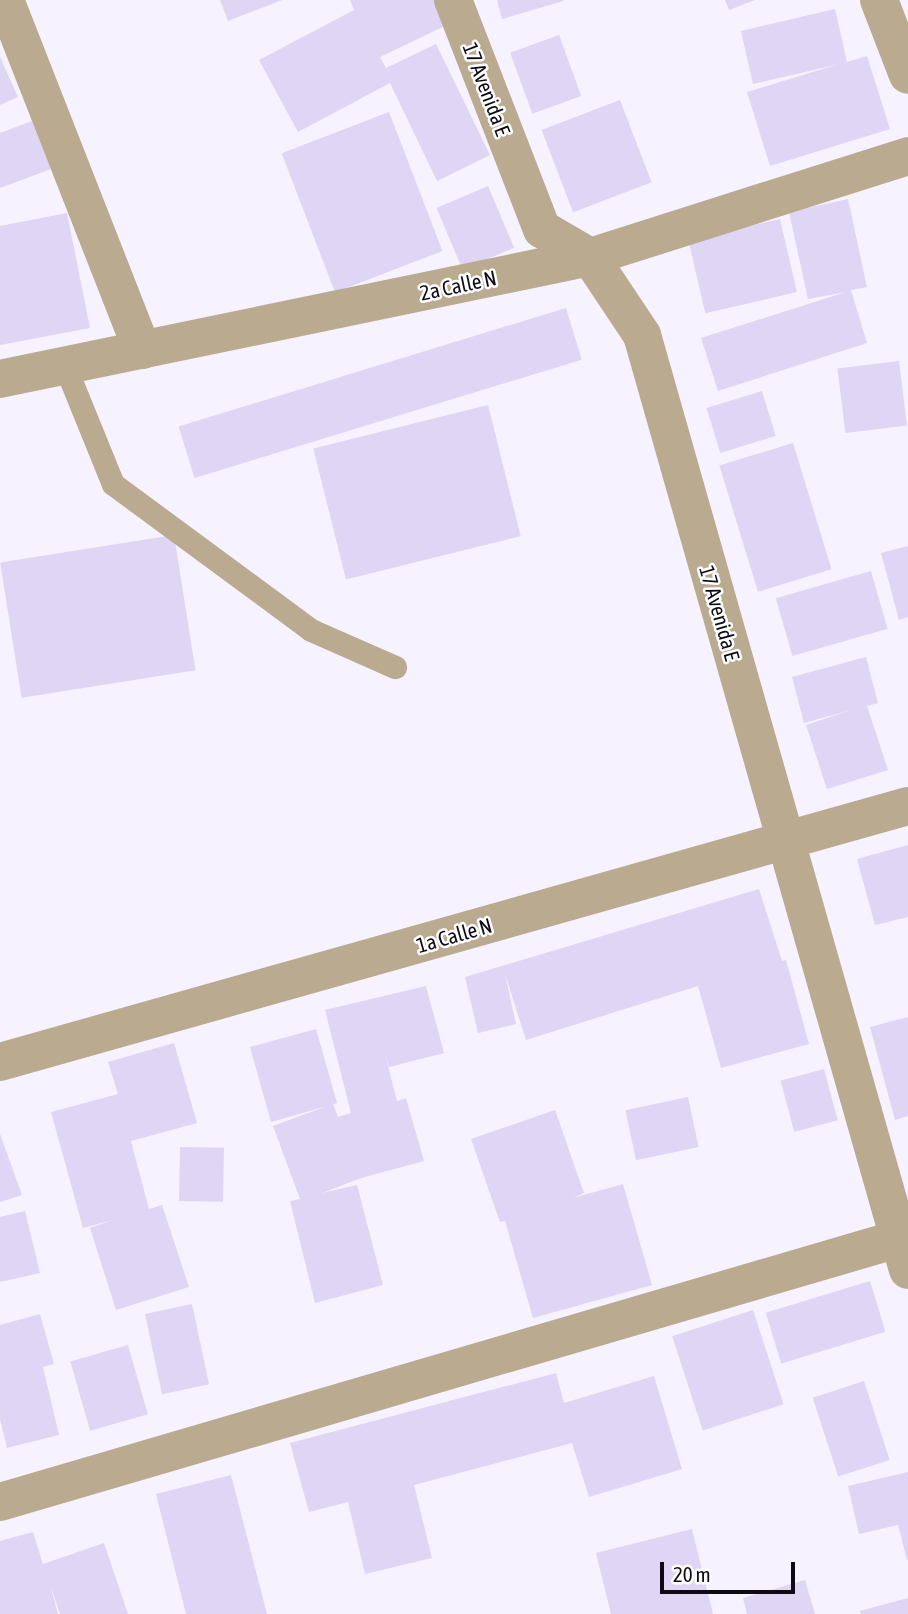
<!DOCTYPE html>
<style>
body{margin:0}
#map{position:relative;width:908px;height:1614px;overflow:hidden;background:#f6f2ff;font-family:"Asap Condensed",sans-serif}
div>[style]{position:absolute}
.building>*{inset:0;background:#dfd5f4;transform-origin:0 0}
.service>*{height:23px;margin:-11.5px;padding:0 11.5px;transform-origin:11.5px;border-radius:11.5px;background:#b9aa90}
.minor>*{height:38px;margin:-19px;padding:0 19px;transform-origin:19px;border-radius:19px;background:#b9aa90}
span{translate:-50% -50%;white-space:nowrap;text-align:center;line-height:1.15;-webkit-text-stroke:5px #fff;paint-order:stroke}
.street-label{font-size:21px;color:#0d0a14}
.scale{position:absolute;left:660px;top:1562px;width:135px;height:32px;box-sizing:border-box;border:4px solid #0d0a14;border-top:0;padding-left:9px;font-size:21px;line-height:24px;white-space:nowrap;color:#0d0a14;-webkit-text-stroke:5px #fff;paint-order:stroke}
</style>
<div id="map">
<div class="building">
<i style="clip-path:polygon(220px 0,282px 0,228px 21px)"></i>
<i style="clip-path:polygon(350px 0,440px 0,451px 23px,380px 57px,386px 68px,436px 44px,490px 155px,437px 181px,390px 83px,298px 132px,259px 60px,354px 10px)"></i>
<i style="clip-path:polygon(497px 0,563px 0,563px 1px,502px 19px)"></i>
<i style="clip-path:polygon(725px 0,755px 0,729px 10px)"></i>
<i style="clip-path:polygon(835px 9px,847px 62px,867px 56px,890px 129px,770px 166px,747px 92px,839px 64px,753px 84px,741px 31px)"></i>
<i style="left:559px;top:35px;width:65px;height:52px;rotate:70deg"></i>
<i style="clip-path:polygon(0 57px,18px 97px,0 105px)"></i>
<i style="left:620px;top:100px;width:88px;height:84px;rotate:69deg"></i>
<i style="left:389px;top:112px;width:149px;height:115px;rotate:69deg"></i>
<i style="clip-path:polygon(32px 121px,51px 169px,0 188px,0 133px)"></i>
<i style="left:488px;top:186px;width:67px;height:56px;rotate:67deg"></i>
<i style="clip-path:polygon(848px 199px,867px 287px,851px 290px,867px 343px,718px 391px,701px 338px,846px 292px,808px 299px,789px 212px)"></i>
<i style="clip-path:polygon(67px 213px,90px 328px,0 345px,0 226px)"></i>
<i style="left:780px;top:219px;width:75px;height:94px;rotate:77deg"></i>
<i style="left:566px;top:308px;width:54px;height:405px;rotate:73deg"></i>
<i style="left:899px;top:361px;width:65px;height:62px;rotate:83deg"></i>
<i style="left:762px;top:391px;width:47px;height:58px;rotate:73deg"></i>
<i style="left:488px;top:405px;width:135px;height:180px;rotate:76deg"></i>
<i style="left:793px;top:443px;width:132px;height:77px;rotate:73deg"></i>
<i style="left:174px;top:535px;width:137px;height:176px;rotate:81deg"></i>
<i style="clip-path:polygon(908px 546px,908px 617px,899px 620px,881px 553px)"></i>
<i style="left:871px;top:571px;width:60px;height:99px;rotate:74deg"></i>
<i style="clip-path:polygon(866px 657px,878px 703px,867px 706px,888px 770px,827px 789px,806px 725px,851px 710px,804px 723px,792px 677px)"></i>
<i style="clip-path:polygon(908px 845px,908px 917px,875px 925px,857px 859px)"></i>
<i style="clip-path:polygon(759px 889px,782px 961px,786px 960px,809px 1044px,721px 1068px,698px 986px,526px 1040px,505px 974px,516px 1024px,478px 1033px,465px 977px)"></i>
<i style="clip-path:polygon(426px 986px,444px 1053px,389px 1067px,384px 1050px,397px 1101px,406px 1098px,424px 1161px,361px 1178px,322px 1193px,357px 1185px,383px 1285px,315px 1303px,290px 1201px,300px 1199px,273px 1126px,327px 1106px,271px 1122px,250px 1047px,316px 1029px,337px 1103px,333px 1104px,338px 1117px,351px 1113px,325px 1010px)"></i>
<i style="clip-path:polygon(908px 1017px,908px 1116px,895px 1120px,870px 1027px)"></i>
<i style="clip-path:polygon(174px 1043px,197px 1123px,131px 1141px,149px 1209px,162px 1205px,189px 1287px,116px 1310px,90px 1228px,113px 1220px,83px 1228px,51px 1112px,118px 1094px,108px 1062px)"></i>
<i style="left:824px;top:1069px;width:53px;height:45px;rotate:75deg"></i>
<i style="left:688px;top:1097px;width:51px;height:64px;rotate:78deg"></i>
<i style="clip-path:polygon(555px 1110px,584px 1193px,573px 1198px,623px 1184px,652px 1285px,533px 1318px,505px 1221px,500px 1222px,471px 1139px)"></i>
<i style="clip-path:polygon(0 1134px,22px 1195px,0 1202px)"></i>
<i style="left:180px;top:1147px;width:44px;height:54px;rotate:1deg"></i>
<i style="clip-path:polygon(25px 1211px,40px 1273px,0 1282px,0 1217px)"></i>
<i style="left:870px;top:1281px;width:53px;height:109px;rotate:73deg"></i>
<i style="left:192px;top:1304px;width:82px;height:48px;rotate:78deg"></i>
<i style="left:753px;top:1310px;width:99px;height:85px;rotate:72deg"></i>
<i style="clip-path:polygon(40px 1314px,54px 1364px,43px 1367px,59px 1435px,7px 1448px,0 1419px,0 1325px)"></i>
<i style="left:128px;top:1345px;width:72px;height:60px;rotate:74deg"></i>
<i style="clip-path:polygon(556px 1373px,564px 1403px,654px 1376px,682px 1469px,589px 1497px,572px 1443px,414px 1485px,432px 1558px,365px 1574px,348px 1502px,309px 1512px,290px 1443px)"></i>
<i style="left:864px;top:1381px;width:83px;height:54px;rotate:72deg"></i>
<i style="clip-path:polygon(908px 1472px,908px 1560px,907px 1560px,898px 1525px,859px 1534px,848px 1486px)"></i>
<i style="clip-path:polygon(231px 1475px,267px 1614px,186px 1614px,156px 1494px)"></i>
<i style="clip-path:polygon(692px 1529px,713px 1614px,611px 1614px,596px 1553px)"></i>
<i style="clip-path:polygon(33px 1532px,43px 1564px,104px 1543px,128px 1614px,60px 1614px,50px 1584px,58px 1614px,0 1614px,0 1541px)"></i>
<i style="clip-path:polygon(805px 1580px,815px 1614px,747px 1614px,743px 1598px)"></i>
<i style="clip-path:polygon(908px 1598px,908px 1614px,861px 1614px,860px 1611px)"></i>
</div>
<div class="service">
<i style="left:65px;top:366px;width:127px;rotate:67.9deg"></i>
<i style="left:113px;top:484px;width:246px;rotate:36.4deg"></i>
<i style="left:311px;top:630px;width:92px;rotate:23.8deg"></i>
</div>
<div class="minor">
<i style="left:5px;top:0;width:376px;rotate:68.6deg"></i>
<i style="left:453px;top:0;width:246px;rotate:68.8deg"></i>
<i style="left:542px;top:229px;width:56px;rotate:30.3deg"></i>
<i style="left:590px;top:257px;width:94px;rotate:56.3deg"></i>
<i style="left:642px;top:335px;width:972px;rotate:74.12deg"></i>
<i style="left:879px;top:0;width:80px;rotate:68.9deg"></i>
<i style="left:0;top:379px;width:602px;rotate:-11.68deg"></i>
<i style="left:590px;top:257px;width:334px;rotate:-17.6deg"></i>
<i style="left:0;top:1062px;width:943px;rotate:-15.75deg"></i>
<i style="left:0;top:1502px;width:946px;rotate:-16.33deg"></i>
</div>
<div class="street-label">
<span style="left:487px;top:89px;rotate:69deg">17 Avenida E</span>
<span style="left:458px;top:285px;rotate:-12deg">2a Calle N</span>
<span style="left:720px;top:613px;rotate:74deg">17 Avenida E</span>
<span style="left:454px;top:935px;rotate:-16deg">1a Calle N</span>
</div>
<div class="scale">20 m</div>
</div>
